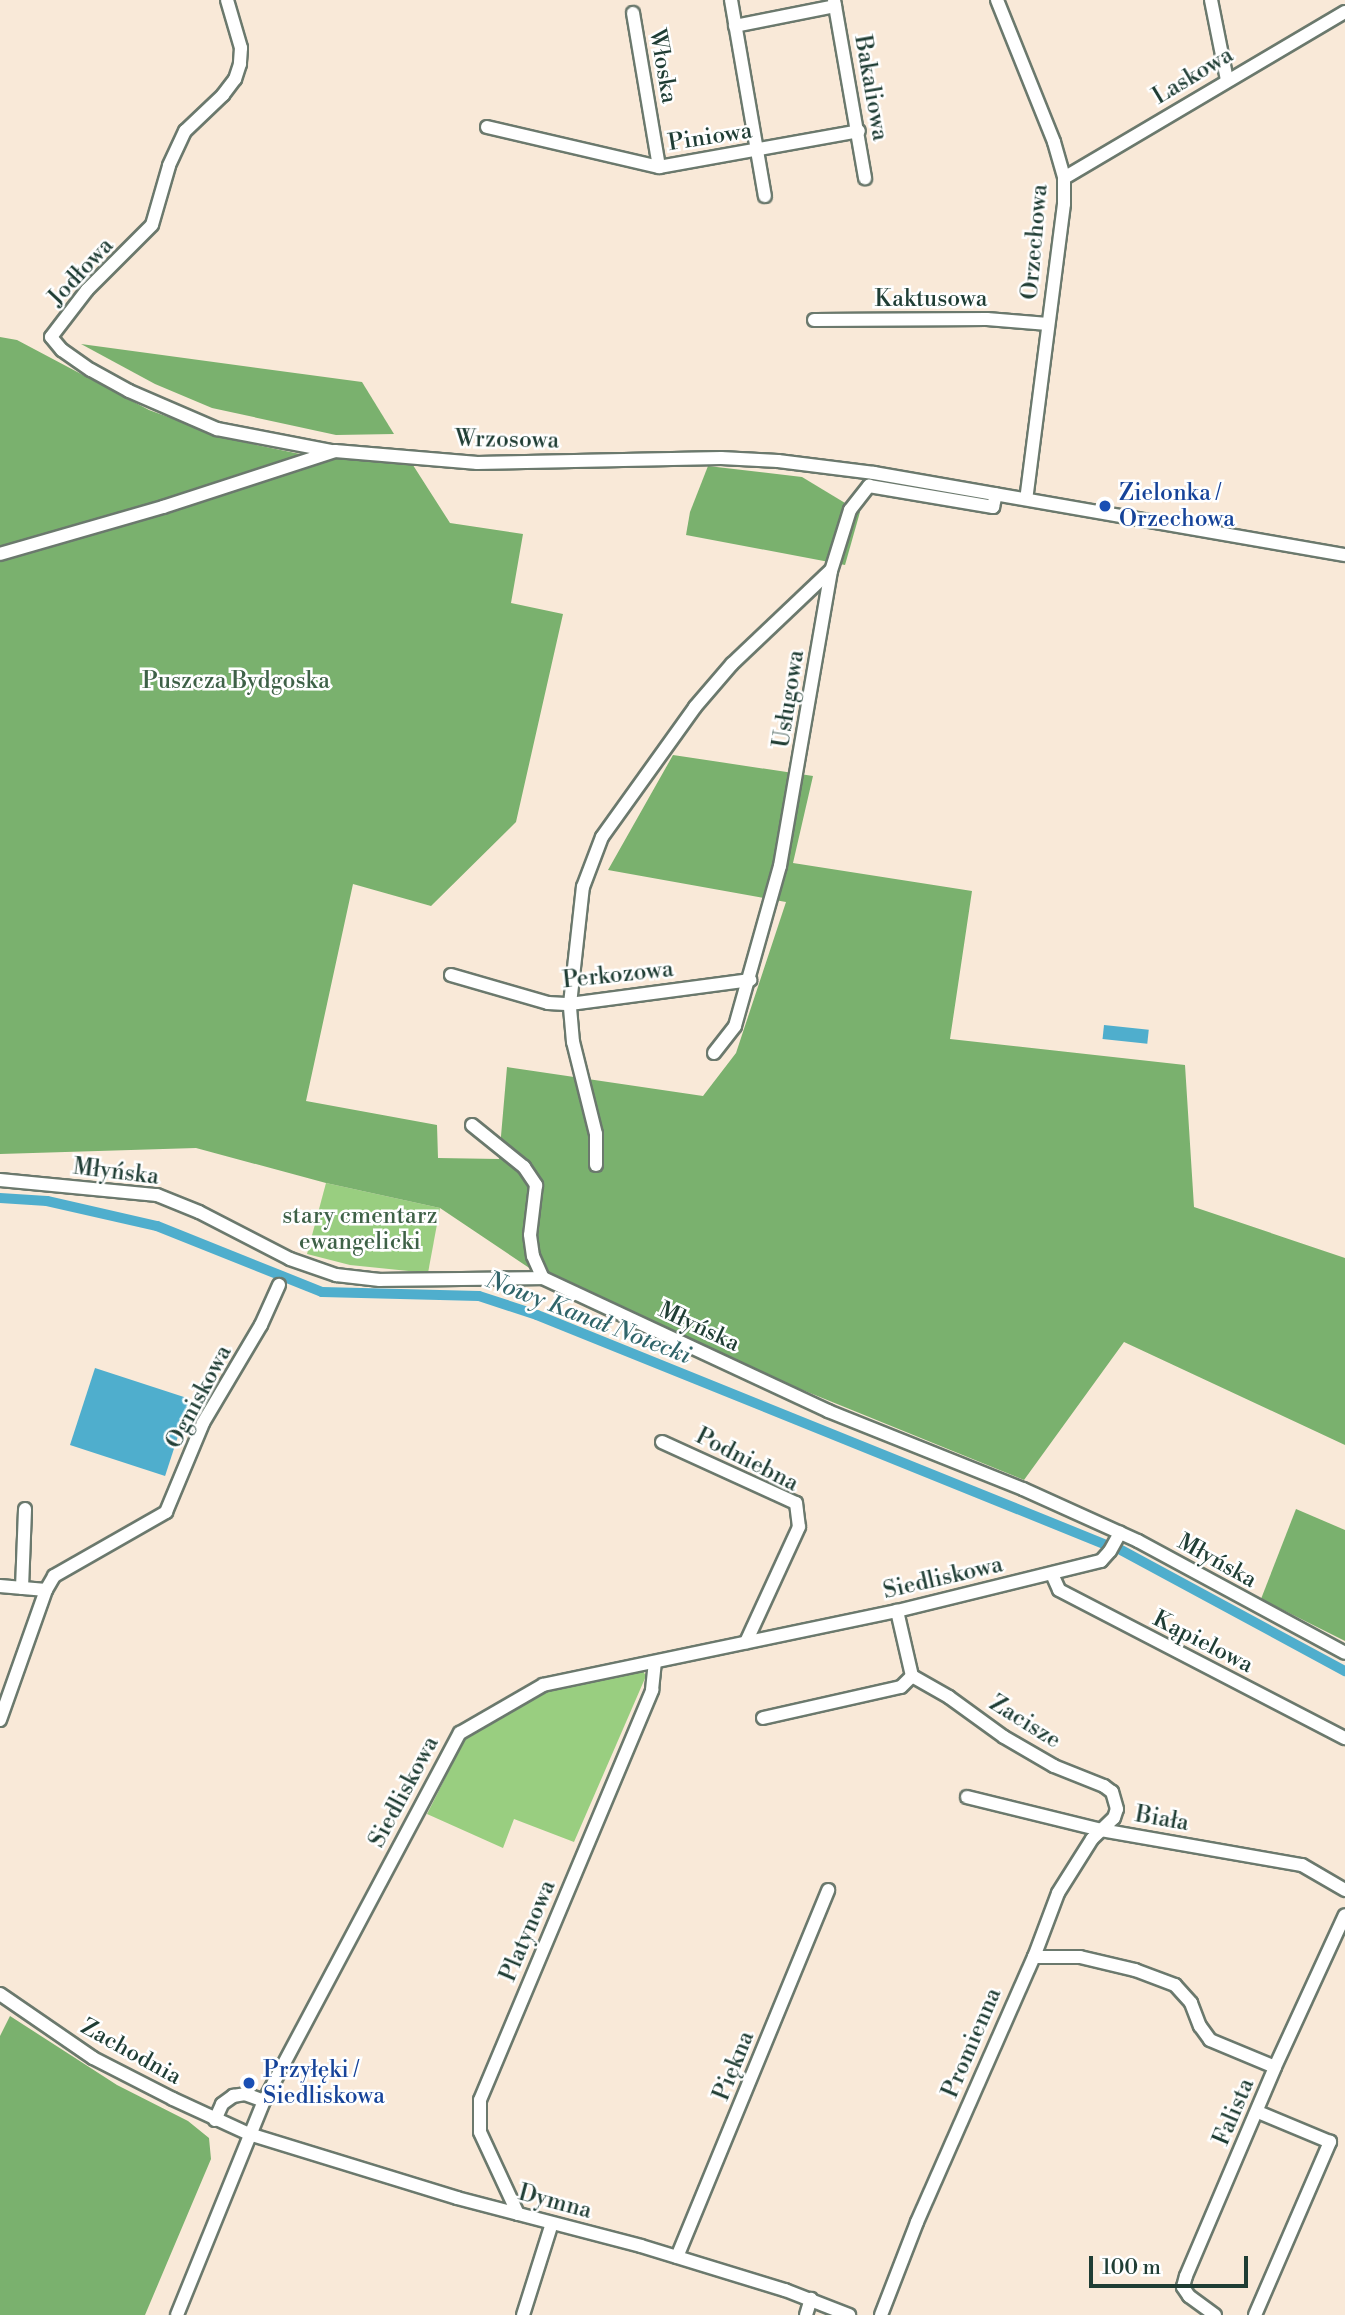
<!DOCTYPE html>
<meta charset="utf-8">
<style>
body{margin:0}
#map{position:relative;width:1345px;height:2315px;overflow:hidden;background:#f9e9d8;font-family:"Libre Bodoni",serif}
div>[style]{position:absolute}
.green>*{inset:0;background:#99ce80}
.forest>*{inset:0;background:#7ab16e}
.water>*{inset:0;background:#4faecd;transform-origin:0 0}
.canal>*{height:10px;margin:-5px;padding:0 5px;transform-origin:5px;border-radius:5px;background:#4faecd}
.roads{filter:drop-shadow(2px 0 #6b796d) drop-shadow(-2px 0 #6b796d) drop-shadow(0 2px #6b796d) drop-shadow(0 -2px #6b796d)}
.minor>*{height:12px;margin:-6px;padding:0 6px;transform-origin:6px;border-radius:6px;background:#fff}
.dots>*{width:19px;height:19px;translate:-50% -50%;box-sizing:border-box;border:4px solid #fff;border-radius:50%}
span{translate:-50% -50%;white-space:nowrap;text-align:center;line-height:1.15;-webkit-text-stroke:5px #fff;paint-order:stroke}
.street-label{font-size:23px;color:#1f3d34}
.transit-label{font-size:23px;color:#164399}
.left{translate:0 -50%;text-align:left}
.park-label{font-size:23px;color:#3e6147}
.water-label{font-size:24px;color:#30656a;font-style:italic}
.scale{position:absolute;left:1089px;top:2256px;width:159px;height:32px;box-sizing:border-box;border:4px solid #1f3d34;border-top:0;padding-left:9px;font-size:21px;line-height:24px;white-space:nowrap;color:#1f3d34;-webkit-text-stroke:5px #fff;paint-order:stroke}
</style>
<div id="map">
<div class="green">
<i style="clip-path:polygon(326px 1183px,440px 1208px,428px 1273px,350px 1265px,307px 1254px)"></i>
<i style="clip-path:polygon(643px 1671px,646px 1676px,574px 1842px,514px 1819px,503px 1848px,427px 1814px,465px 1739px,544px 1692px)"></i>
</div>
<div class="forest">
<i style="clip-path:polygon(0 337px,17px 340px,149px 410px,228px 439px,305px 455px,411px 462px,450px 523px,523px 534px,511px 603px,563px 614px,516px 822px,431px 906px,353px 884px,306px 1101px,437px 1125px,438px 1158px,499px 1159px,507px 1067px,703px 1096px,736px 1053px,786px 902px,608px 870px,673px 755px,813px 776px,793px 863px,972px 891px,950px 1039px,1185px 1065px,1194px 1207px,1345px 1258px,1345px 1445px,1124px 1342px,1024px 1480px,571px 1296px,440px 1208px,326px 1183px,196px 1148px,0 1154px)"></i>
<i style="clip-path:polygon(81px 344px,362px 382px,394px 434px,336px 435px,212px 408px,155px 384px)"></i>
<i style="clip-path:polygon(708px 466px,802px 477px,860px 512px,845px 565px,686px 535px,690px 512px)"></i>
<i style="clip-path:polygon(1296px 1509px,1345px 1530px,1345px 1641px,1261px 1599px)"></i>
<i style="clip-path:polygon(10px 2016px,117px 2085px,188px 2121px,209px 2138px,211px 2159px,145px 2315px,0 2315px,0 2036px)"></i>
</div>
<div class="water">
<i style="left:1104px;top:1025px;width:45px;height:14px;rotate:6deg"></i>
<i style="left:95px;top:1368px;width:100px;height:81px;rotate:18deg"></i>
</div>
<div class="canal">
<i style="left:0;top:1198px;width:47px;rotate:3.7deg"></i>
<i style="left:47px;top:1201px;width:113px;rotate:12.8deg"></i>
<i style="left:157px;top:1226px;width:178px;rotate:21.8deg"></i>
<i style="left:322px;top:1292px;width:157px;rotate:1.5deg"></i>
<i style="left:479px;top:1296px;width:61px;rotate:18.1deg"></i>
<i style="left:537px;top:1315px;width:611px;rotate:21.99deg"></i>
<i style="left:1121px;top:1550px;width:255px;rotate:28.4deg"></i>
</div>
<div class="roads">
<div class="minor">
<i style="left:227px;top:0;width:50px;rotate:73.7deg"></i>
<i style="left:241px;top:48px;width:16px;rotate:94deg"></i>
<i style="left:240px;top:64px;width:16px;rotate:108deg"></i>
<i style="left:235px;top:79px;width:20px;rotate:127deg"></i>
<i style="left:223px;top:95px;width:52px;rotate:136.5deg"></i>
<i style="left:185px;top:131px;width:38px;rotate:115deg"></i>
<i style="left:169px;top:166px;width:61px;rotate:106.1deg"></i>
<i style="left:152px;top:225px;width:92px;rotate:135deg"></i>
<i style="left:87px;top:290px;width:59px;rotate:127.5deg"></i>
<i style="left:51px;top:337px;width:17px;rotate:50deg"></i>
<i style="left:62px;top:350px;width:35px;rotate:35deg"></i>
<i style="left:91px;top:370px;width:43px;rotate:28.9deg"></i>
<i style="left:129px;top:391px;width:96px;rotate:23.4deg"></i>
<i style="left:217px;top:429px;width:116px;rotate:10.9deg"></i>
<i style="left:731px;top:0;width:199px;rotate:80.2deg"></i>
<i style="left:834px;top:0;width:181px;rotate:80.1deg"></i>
<i style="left:997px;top:0;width:153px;rotate:68.1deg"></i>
<i style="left:1054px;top:142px;width:37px;rotate:74deg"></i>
<i style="left:1064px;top:178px;width:26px;rotate:90deg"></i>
<i style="left:1064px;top:204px;width:297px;rotate:97.3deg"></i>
<i style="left:1211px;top:0;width:82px;rotate:78.7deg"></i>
<i style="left:633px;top:13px;width:156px;rotate:80.4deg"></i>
<i style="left:735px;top:26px;width:102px;rotate:-11.3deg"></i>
<i style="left:487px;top:127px;width:177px;rotate:13.1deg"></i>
<i style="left:659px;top:167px;width:203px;rotate:-10.2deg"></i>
<i style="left:1064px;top:178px;width:326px;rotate:-30.6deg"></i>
<i style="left:814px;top:320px;width:173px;rotate:-0.3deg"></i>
<i style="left:987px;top:319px;width:61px;rotate:4.7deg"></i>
<i style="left:0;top:554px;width:170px;rotate:-16.1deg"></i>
<i style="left:163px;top:507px;width:181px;rotate:-18deg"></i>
<i style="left:335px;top:451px;width:143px;rotate:4.8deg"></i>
<i style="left:477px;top:463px;width:244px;rotate:-1.2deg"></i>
<i style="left:721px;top:458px;width:57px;rotate:3deg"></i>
<i style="left:778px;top:461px;width:97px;rotate:7.1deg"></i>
<i style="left:874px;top:473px;width:478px;rotate:9.9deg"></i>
<i style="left:451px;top:975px;width:101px;rotate:16.1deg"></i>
<i style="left:548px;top:1003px;width:22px;rotate:3deg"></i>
<i style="left:570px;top:1004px;width:182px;rotate:-7.6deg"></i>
<i style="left:714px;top:1053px;width:34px;rotate:-52deg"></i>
<i style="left:735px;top:1026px;width:166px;rotate:-74.3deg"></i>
<i style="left:780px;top:866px;width:299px;rotate:-80.2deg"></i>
<i style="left:831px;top:571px;width:64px;rotate:-72.7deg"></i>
<i style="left:850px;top:510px;width:31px;rotate:-52deg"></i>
<i style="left:869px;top:486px;width:126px;rotate:9.6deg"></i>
<i style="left:993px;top:507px;width:13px;rotate:-77deg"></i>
<i style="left:472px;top:1125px;width:67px;rotate:38.9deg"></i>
<i style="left:524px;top:1167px;width:22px;rotate:56deg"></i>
<i style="left:536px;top:1185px;width:50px;rotate:96.8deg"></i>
<i style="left:530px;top:1235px;width:21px;rotate:82deg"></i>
<i style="left:533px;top:1256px;width:24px;rotate:66deg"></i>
<i style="left:596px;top:1165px;width:31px;rotate:-90deg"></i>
<i style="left:596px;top:1134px;width:95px;rotate:-104deg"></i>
<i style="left:573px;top:1042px;width:38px;rotate:-95deg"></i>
<i style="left:570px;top:1004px;width:118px;rotate:-83.7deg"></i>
<i style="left:583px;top:887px;width:53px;rotate:-69.2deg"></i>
<i style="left:602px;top:837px;width:160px;rotate:-54.4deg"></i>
<i style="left:695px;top:707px;width:57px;rotate:-49.3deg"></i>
<i style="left:732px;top:664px;width:135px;rotate:-43.5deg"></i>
<i style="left:0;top:1180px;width:158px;rotate:5.5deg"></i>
<i style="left:157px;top:1195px;width:45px;rotate:22deg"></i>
<i style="left:199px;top:1212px;width:102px;rotate:27.3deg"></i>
<i style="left:290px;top:1259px;width:49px;rotate:19.2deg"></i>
<i style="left:336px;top:1275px;width:44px;rotate:6.5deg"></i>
<i style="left:380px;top:1280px;width:163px;rotate:-0.7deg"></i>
<i style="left:543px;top:1278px;width:315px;rotate:25deg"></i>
<i style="left:828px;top:1411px;width:210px;rotate:21.8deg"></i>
<i style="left:1023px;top:1489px;width:126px;rotate:24.3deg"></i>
<i style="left:1138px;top:1541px;width:235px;rotate:28.4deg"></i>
<i style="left:662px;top:1442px;width:147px;rotate:24.5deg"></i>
<i style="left:796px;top:1503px;width:24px;rotate:83deg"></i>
<i style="left:799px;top:1527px;width:127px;rotate:114.7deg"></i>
<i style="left:1052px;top:1574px;width:17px;rotate:66deg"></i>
<i style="left:1059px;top:1590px;width:322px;rotate:27.4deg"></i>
<i style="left:0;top:1586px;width:46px;rotate:5deg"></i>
<i style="left:46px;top:1590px;width:138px;rotate:109.5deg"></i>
<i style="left:22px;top:1588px;width:79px;rotate:-87.8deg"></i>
<i style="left:46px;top:1590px;width:16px;rotate:-60deg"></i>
<i style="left:54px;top:1576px;width:129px;rotate:-29.7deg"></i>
<i style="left:166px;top:1512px;width:96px;rotate:-67.4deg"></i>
<i style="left:203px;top:1423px;width:114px;rotate:-59.4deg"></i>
<i style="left:261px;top:1325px;width:44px;rotate:-65.8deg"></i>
<i style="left:763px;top:1718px;width:141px;rotate:-12.7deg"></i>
<i style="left:901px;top:1687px;width:16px;rotate:-45deg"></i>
<i style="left:912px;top:1676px;width:67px;rotate:-103deg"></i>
<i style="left:967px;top:1797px;width:138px;rotate:13.8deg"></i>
<i style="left:1101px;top:1830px;width:204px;rotate:9.9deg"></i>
<i style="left:1302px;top:1865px;width:50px;rotate:30.2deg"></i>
<i style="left:1034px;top:1957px;width:46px"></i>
<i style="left:1080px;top:1957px;width:57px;rotate:13.3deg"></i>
<i style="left:1135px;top:1970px;width:43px;rotate:20.6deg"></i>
<i style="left:1175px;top:1985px;width:24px;rotate:48deg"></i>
<i style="left:1191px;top:2003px;width:25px;rotate:69deg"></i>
<i style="left:1200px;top:2026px;width:17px;rotate:54deg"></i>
<i style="left:1210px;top:2040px;width:70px;rotate:22.6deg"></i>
<i style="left:0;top:1994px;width:113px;rotate:34.5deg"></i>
<i style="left:93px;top:2058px;width:90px;rotate:27.1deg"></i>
<i style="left:173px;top:2099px;width:84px;rotate:24.7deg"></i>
<i style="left:249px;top:2134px;width:218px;rotate:17.1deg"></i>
<i style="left:457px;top:2198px;width:190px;rotate:14.6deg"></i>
<i style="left:641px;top:2246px;width:151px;rotate:17deg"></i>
<i style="left:785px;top:2290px;width:69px;rotate:21.3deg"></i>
<i style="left:215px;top:2120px;width:17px;rotate:-66deg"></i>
<i style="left:222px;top:2104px;width:14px;rotate:-36deg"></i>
<i style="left:233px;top:2096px;width:12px;rotate:-9deg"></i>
<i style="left:245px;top:2094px;width:20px;rotate:20deg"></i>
<i style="left:518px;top:2214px;width:90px;rotate:-114.9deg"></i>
<i style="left:480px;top:2132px;width:32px;rotate:-90deg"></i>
<i style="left:480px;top:2100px;width:445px;rotate:-67.2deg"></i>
<i style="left:652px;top:1690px;width:27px;rotate:-84deg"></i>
<i style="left:677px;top:2257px;width:397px;rotate:-67.6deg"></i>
<i style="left:177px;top:2315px;width:231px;rotate:-67.9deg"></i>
<i style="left:264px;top:2101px;width:417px;rotate:-62deg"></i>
<i style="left:460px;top:1733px;width:96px;rotate:-30deg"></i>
<i style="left:543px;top:1685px;width:362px;rotate:-11.8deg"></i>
<i style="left:897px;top:1611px;width:210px;rotate:-13.8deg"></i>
<i style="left:1101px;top:1561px;width:13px;rotate:-48deg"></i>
<i style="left:1110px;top:1551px;width:21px;rotate:-61deg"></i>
<i style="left:523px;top:2315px;width:96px;rotate:-72.5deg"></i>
<i style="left:806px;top:2315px;width:17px;rotate:-73deg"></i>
<i style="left:881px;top:2315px;width:100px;rotate:-68.8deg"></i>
<i style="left:917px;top:2222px;width:290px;rotate:-66.2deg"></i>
<i style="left:1034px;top:1957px;width:68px;rotate:-69.4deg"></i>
<i style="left:1058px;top:1893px;width:64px;rotate:-57.8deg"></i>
<i style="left:1092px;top:1839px;width:30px;rotate:-44deg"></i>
<i style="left:1114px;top:1818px;width:9px;rotate:-72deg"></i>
<i style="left:1117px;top:1809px;width:18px;rotate:-106deg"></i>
<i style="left:1112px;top:1792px;width:10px;rotate:-143deg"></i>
<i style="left:1104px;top:1786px;width:54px;rotate:-158.2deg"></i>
<i style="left:1054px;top:1766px;width:58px;rotate:-149.9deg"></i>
<i style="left:1004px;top:1737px;width:68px;rotate:-144deg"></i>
<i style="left:949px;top:1697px;width:43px;rotate:-150.4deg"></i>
<i style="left:1215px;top:2315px;width:32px;rotate:-144deg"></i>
<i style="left:1189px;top:2296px;width:11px;rotate:-124deg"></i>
<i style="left:1183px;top:2287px;width:11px;rotate:-75deg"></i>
<i style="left:1186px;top:2276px;width:227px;rotate:-66.9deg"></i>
<i style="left:1275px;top:2067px;width:167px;rotate:-65.3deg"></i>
<i style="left:1255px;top:2315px;width:189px;rotate:-66.6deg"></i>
<i style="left:1330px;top:2142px;width:78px;rotate:-157.4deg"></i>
</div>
</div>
<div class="dots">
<i style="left:1105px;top:506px;background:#1a4fb4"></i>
<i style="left:249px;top:2083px;background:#1a4fb4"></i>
</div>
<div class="street-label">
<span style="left:663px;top:66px;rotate:80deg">Włoska</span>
<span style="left:1193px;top:76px;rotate:-31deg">Laskowa</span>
<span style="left:871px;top:88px;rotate:80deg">Bakaliowa</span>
<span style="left:710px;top:137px;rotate:-9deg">Piniowa</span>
<span style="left:1035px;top:242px;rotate:-85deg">Orzechowa</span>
<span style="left:81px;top:272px;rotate:-47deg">Jodłowa</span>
<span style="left:931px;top:299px">Kaktusowa</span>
<span style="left:507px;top:440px;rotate:1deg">Wrzosowa</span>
<span style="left:789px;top:699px;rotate:-81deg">Usługowa</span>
<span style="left:618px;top:975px;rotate:-6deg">Perkozowa</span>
<span style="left:116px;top:1172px;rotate:7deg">Młyńska</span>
<span style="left:699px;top:1327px;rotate:25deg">Młyńska</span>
<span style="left:199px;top:1397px;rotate:-62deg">Ogniskowa</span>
<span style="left:747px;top:1460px;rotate:27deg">Podniebna</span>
<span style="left:1217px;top:1561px;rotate:29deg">Młyńska</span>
<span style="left:943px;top:1578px;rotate:-13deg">Siedliskowa</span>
<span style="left:1203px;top:1642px;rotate:27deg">Kąpielowa</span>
<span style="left:1025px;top:1722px;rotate:32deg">Zacisze</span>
<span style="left:404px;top:1792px;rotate:-62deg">Siedliskowa</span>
<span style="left:1162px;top:1819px;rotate:10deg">Biała</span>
<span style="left:528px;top:1931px;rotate:-67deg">Platynowa</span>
<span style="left:972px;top:2043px;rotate:-67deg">Promienna</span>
<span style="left:131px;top:2052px;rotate:29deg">Zachodnia</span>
<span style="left:734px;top:2066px;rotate:-68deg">Piękna</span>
<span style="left:1234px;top:2112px;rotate:-67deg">Falista</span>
<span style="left:555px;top:2202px;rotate:15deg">Dymna</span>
</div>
<div class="transit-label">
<span class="left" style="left:1119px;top:506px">Zielonka /<br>Orzechowa</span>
<span class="left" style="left:263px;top:2083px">Przyłęki /<br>Siedliskowa</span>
</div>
<div class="park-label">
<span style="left:236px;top:681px">Puszcza Bydgoska</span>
<span style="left:360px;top:1229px">stary cmentarz<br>ewangelicki</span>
</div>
<div class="water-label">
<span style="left:588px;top:1319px;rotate:21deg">Nowy Kanał Notecki</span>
</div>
<div class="scale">100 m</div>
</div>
